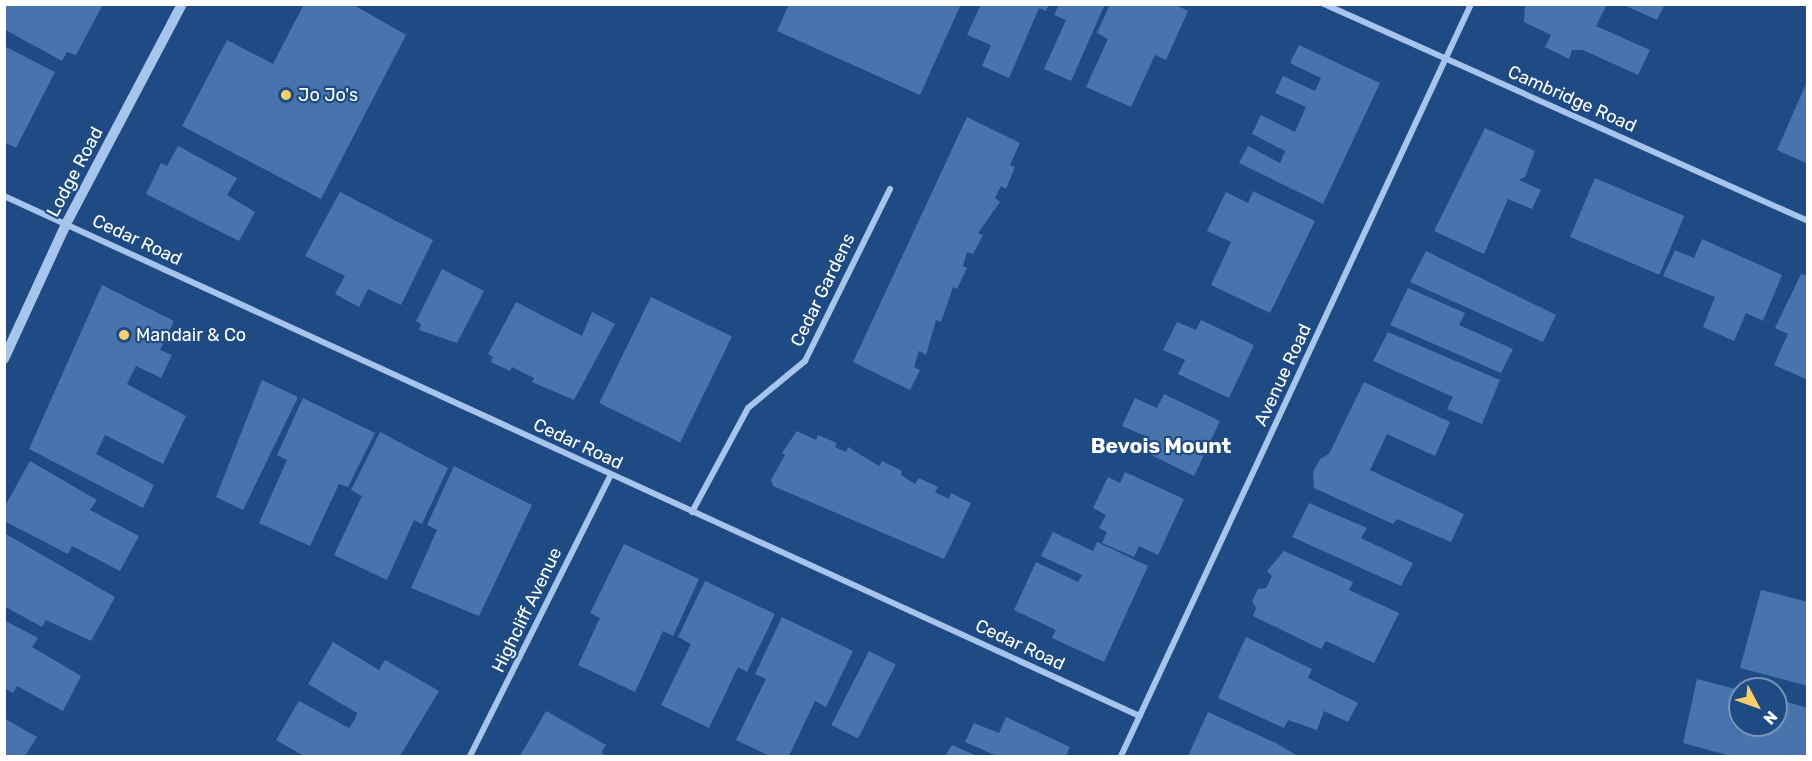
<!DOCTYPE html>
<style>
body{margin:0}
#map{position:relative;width:1812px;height:761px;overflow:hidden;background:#1f4b85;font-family:Rubik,sans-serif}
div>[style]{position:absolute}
.building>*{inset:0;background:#4874ad;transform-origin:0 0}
.minor>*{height:6px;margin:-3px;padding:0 3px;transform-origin:3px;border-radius:3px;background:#a7c5ea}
.tertiary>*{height:10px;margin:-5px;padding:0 5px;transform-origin:5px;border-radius:5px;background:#a7c5ea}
.dots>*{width:16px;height:16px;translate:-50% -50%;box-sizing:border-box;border:3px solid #1f4b85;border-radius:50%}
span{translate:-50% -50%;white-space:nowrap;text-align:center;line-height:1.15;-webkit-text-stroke:4.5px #1f4b85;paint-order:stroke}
.poi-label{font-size:18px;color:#fff}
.left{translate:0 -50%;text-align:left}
.street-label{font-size:18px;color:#fff}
.quarter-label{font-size:21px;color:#fff;font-weight:700}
.frame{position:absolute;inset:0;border:6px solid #fff;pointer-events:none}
.north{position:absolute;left:1728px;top:677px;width:60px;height:60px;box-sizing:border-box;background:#1f4b85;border:2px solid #7993b6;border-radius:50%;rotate:131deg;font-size:16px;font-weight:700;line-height:24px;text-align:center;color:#fff}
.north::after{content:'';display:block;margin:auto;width:21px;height:27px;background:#f8d067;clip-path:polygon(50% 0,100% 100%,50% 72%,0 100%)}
</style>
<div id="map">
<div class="building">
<i style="clip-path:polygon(4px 4px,103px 4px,76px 55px,67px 52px,62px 61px,4px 29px)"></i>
<i style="clip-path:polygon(304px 4px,352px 4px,406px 35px,321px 199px,182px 126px,227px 40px,273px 64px)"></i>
<i style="clip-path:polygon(789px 4px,961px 4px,920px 95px,777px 31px)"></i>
<i style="clip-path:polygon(981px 4px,1049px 4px,1046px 11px,1039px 8px,1009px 78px,982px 66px,991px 45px,967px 35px)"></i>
<i style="clip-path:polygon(1059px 4px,1105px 4px,1071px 81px,1044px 69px,1066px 20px,1054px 15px)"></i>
<i style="clip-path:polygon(1110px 4px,1174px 4px,1188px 11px,1166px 60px,1155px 55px,1131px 107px,1086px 87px,1108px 39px,1097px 33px)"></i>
<i style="clip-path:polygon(1525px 4px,1607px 4px,1596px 26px,1650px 50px,1638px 75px,1583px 50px,1572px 50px,1569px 59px,1545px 47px,1551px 35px,1524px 22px)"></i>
<i style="clip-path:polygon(1622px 4px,1665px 4px,1657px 20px)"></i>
<i style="clip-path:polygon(1299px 45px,1380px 83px,1323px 204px,1239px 163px,1248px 146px,1280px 163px,1285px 151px,1252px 134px,1261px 115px,1295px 132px,1306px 107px,1275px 93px,1283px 76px,1315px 91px,1321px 78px,1290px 63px)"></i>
<i style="clip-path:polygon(4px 46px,55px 72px,16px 148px,4px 142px)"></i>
<i style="clip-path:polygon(1806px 84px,1808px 84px,1808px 164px,1777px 150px)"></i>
<i style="clip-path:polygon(967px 117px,1020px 143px,1010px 165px,1015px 167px,1006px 189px,1001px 186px,995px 198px,1000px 202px,978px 233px,983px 235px,973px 254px,967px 252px,963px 266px,967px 268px,957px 289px,953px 287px,941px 322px,936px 320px,926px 355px,919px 351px,914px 367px,920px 370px,910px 390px,853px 362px)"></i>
<i style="clip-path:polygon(1485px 128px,1535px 151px,1525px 177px,1519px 180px,1541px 190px,1532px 209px,1508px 199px,1484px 254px,1434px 231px)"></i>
<i style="clip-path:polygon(178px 146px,237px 178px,227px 195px,255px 212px,239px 241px,146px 194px,161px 163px,167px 166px)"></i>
<i style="left:1595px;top:178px;width:97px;height:64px;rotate:23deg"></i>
<i style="clip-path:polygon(1253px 191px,1315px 221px,1270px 313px,1211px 285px,1231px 242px,1207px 231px,1226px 192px,1248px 203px)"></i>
<i style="clip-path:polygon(340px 192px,433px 240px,401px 305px,368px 289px,359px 307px,335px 294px,345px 276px,305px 256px)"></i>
<i style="clip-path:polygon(1702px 239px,1782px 275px,1763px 321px,1746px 313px,1734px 341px,1703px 327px,1715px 297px,1663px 276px,1675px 250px,1694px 258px)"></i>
<i style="clip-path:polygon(1426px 251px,1556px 315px,1543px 342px,1410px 282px)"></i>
<i style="clip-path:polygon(442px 269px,484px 291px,457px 343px,419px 330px,421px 324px,416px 321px)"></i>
<i style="clip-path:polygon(1801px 274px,1808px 276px,1808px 380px,1774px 365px,1788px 334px,1775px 328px)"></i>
<i style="clip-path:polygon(102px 285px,174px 321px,160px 350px,172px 355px,161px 378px,136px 366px,127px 384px,186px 416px,163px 464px,105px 435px,96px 454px,154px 485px,143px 508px,29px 449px)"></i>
<i style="clip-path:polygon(1408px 288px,1465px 313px,1459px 325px,1513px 349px,1501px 373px,1390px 325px)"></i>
<i style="left:651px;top:297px;width:90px;height:118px;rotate:26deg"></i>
<i style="clip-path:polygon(516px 302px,582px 336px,592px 312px,615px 324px,574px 400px,532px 382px,534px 378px,512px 367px,510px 371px,491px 362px,493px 357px,488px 354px)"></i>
<i style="clip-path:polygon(1201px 320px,1254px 345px,1229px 398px,1178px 374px,1185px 360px,1163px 350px,1177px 322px,1196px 330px)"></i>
<i style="clip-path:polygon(1388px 332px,1500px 380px,1482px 424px,1447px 409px,1453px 397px,1373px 361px)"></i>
<i style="clip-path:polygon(262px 380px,298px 397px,243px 510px,216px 497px)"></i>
<i style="clip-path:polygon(1364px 382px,1450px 422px,1435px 456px,1387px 434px,1370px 470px,1464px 514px,1451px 542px,1397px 519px,1393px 524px,1314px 488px,1313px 472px,1320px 459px,1329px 454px)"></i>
<i style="clip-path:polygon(1164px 394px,1220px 421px,1194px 476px,1139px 449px,1145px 436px,1122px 426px,1135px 398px,1157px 408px)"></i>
<i style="clip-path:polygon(303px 398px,375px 433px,348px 487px,339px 484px,310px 546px,259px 523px,287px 460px,277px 455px)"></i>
<i style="clip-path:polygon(797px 431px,816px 440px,818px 435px,837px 443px,835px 447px,846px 452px,848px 447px,879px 466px,882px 461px,902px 471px,901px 475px,915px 484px,919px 478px,938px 487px,935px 492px,949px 499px,951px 493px,971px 503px,944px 559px,773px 486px,771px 480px,785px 455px,782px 453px)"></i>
<i style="clip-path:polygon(380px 432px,448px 468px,422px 524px,414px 520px,387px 580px,334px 555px,362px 496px,351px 490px)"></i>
<i style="clip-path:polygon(30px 461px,97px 500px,90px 510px,139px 536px,120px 571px,72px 546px,68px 554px,4px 521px,4px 508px)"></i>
<i style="clip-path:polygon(454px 466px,532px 505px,479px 616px,411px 588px,437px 530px,427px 525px)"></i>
<i style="clip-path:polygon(1125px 472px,1184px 499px,1158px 555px,1139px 546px,1134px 557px,1102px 543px,1107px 532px,1099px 528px,1106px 515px,1093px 508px,1108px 477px,1120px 483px)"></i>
<i style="clip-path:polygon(1309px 503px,1367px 528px,1361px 538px,1413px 563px,1401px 586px,1292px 537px)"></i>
<i style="clip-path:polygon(1053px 532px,1093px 551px,1097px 542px,1148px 566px,1104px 662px,1052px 638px,1056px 630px,1014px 610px,1036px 562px,1078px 582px,1082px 575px,1041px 556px)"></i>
<i style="clip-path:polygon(4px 533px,115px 597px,91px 641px,46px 620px,42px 627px,4px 606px)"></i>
<i style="clip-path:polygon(624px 544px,699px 579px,673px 636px,663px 631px,635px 692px,578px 665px,600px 618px,590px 613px)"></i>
<i style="clip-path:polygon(1284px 551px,1353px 582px,1349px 590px,1399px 613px,1374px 663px,1326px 641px,1321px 649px,1253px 616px,1256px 608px,1252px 601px,1258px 589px,1266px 588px,1272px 576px,1267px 571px)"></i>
<i style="clip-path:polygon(705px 581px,775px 614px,747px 672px,738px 667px,709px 728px,661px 705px,691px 644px,678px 637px)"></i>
<i style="clip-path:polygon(1761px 590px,1808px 602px,1808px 686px,1740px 668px)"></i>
<i style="clip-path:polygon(782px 617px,853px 651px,826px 707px,815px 701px,789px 756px,770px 756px,736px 740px,766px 679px,755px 674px)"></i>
<i style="clip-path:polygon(4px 620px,38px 638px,32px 647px,81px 676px,63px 711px,17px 686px,13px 693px,4px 688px)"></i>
<i style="clip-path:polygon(1246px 637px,1312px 669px,1308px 678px,1358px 703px,1348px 722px,1324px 711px,1317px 730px,1288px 720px,1284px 728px,1218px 698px)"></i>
<i style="clip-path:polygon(333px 642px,379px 670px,385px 660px,439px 691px,400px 756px,304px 756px,276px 740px,299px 701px,349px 728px,355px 719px,357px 713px,308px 684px)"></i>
<i style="left:869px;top:651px;width:30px;height:83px;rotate:27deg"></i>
<i style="clip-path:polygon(1697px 679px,1740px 690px,1740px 725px,1776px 725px,1776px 699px,1808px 708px,1808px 756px,1731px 756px,1683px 743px)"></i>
<i style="clip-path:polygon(546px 711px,606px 745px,601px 753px,607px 756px,520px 756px)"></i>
<i style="clip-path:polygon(1208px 712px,1276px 743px,1298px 756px,1188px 756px)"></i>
<i style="clip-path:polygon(1006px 717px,1070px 747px,1066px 756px,997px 756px,965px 742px,974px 723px,999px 733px)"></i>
<i style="clip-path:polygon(4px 718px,37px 737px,25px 756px,4px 756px)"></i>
<i style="clip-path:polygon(952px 745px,977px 756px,945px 756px)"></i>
</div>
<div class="minor">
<i style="left:1324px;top:4px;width:530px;rotate:24.15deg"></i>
<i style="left:4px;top:196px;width:1249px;rotate:24.6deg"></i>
<i style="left:692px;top:512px;width:118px;rotate:-61.7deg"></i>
<i style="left:748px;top:408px;width:74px;rotate:-39.5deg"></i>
<i style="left:805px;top:361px;width:192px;rotate:-63.7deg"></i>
<i style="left:470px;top:756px;width:313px;rotate:-63.4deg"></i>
<i style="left:1121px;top:756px;width:829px;rotate:-65.04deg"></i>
</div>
<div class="tertiary">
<i style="left:4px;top:359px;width:149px;rotate:-65.3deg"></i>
<i style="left:66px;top:224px;width:249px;rotate:-62.2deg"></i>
</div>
<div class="dots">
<i style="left:286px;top:95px;background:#f8d067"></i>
<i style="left:124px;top:335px;background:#f8d067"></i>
</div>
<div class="poi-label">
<span class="left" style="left:298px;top:95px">Jo Jo's</span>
<span class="left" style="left:136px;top:335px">Mandair &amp; Co</span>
</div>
<div class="street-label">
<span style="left:1572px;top:99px;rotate:24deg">Cambridge Road</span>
<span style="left:75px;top:172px;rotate:-62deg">Lodge Road</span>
<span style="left:137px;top:240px;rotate:25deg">Cedar Road</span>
<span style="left:823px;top:290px;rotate:-64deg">Cedar Gardens</span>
<span style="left:1283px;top:375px;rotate:-65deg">Avenue Road</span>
<span style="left:578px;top:444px;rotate:25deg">Cedar Road</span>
<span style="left:527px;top:610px;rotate:-64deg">Highcliff Avenue</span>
<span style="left:1020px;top:645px;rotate:25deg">Cedar Road</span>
</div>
<div class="quarter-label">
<span style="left:1161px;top:446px">Bevois Mount</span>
</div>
<div class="frame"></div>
<div class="north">N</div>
</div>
